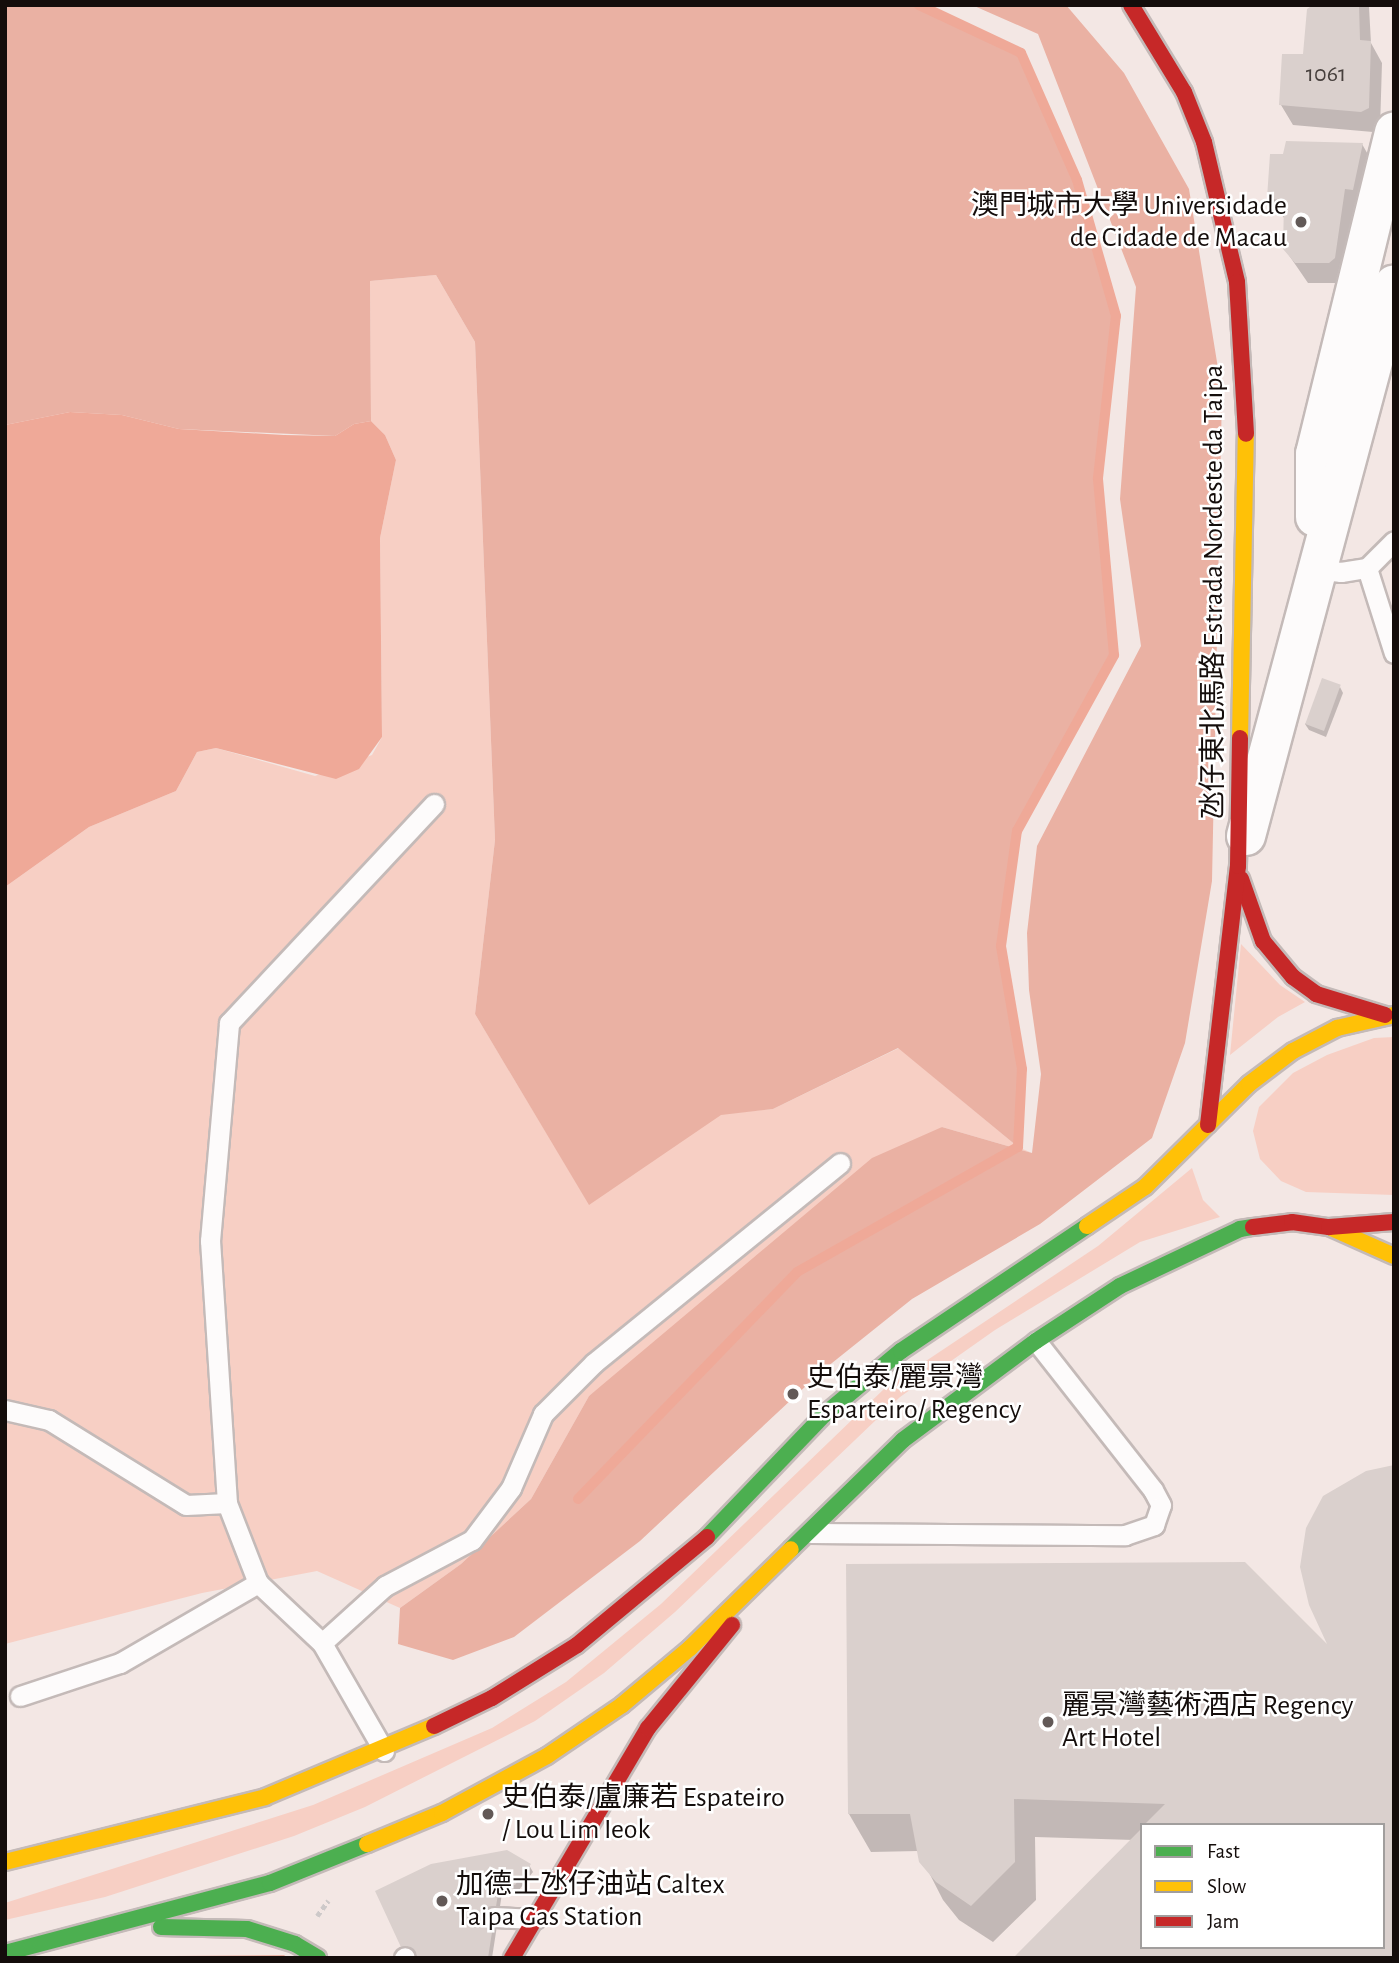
<!DOCTYPE html>
<meta charset="utf-8">
<style>
body{margin:0}
#map{position:relative;width:1399px;height:1963px;overflow:hidden;background:#f3e7e4;font-family:"Alegreya Sans","Noto Sans SC",sans-serif}
div>[style]{position:absolute}
.green>*{inset:0;background:#f7cfc4}
.forest>*{inset:0;background:#eab1a3}
.water>*{inset:0;background:#efa998}
.shadow>*{inset:0;background:#0003}
.stream>*{height:10px;margin:-5px;padding:0 5px;transform-origin:5px;border-radius:5px;background:#efa998}
.building>*{inset:0;background:#dad0cd;transform-origin:0 0}
.path>*{height:4.5px;margin-top:-2.25px;transform-origin:0;background:repeating-linear-gradient(90deg,#cdc9c9 0 5px,transparent 0 8.5px)}
.roads{filter:drop-shadow(2px 0 #c4bab8) drop-shadow(-2px 0 #c4bab8) drop-shadow(0 2px #c4bab8) drop-shadow(0 -2px #c4bab8)}
.lane>*{height:19px;margin:-9.5px;padding:0 9.5px;transform-origin:9.5px;border-radius:9.5px;background:#fdfbfb}
.street>*{height:38px;margin:-19px;padding:0 19px;transform-origin:19px;border-radius:19px;background:#fdfbfb}
.fast>*{height:16px;margin:-8px;padding:0 8px;transform-origin:8px;border-radius:8px;background:#4caf50}
.slow>*{height:16px;margin:-8px;padding:0 8px;transform-origin:8px;border-radius:8px;background:#ffc107}
.jam>*{height:16px;margin:-8px;padding:0 8px;transform-origin:8px;border-radius:8px;background:#c62828}
.dots>*{width:19px;height:19px;translate:-50% -50%;box-sizing:border-box;border:4px solid #fff;border-radius:50%}
span{translate:-50% -50%;white-space:nowrap;text-align:center;line-height:1.15;-webkit-text-stroke:5px #fff;paint-order:stroke}
.number-label{font-size:24px;color:#463f3c}
.number-label span{-webkit-text-stroke-width:0}
.poi-label{font-size:28px;color:#140d0b}
.right{translate:-100% -50%;text-align:right}
.left{translate:0 -50%;text-align:left}
.street-label{font-size:28px;color:#140d0b}
.frame{position:absolute;inset:0;border:7px solid #140d0b;pointer-events:none}
.legend{position:absolute;left:1140px;top:1823px;width:245px;height:126px;box-sizing:border-box;background:#fff;border:2px solid #a19e9d;margin:0;padding:9px 12px;list-style:none;font-size:21px;color:#140d0b}
.legend li{display:flex;align-items:center;gap:14px;height:35px}
.legend b{width:35px;border:2px solid #a19e9d}
</style>
<div id="map">
<div class="green">
<i style="clip-path:polygon(436px 275px,475px 342px,495px 840px,475px 1014px,589px 1204px,721px 1114px,773px 1109px,899px 1048px,1018px 1147px,1032px 1153px,942px 1127px,589px 1396px,531px 1499px,461px 1564px,400px 1608px,317px 1571px,202px 1593px,5px 1644px,5px 887px,89px 827px,176px 791px,197px 752px,216px 748px,315px 776px,372px 755px,382px 737px,380px 538px,396px 460px,385px 435px,371px 421px,370px 281px)"></i>
<i style="clip-path:polygon(1241px 944px,1280px 985px,1305px 1002px,1278px 1017px,1230px 1055px)"></i>
<i style="clip-path:polygon(1394px 1037px,1394px 1195px,1306px 1192px,1281px 1181px,1260px 1159px,1253px 1131px,1259px 1107px,1293px 1073px,1327px 1055px,1374px 1038px)"></i>
<i style="clip-path:polygon(1192px 1168px,1203px 1200px,1220px 1217px,1140px 1242px,995px 1330px,900px 1397px,675px 1612px,604px 1673px,535px 1721px,365px 1807px,294px 1836px,105px 1897px,5px 1920px,5px 1903px,313px 1805px,492px 1728px,566px 1682px,661px 1604px,884px 1389px,1098px 1246px)"></i>
</div>
<div class="forest">
<i style="clip-path:polygon(5px 5px,919px 5px,1021px 53px,1077px 180px,1113px 304px,1098px 478px,1114px 655px,1017px 831px,1001px 946px,1022px 1069px,1018px 1147px,898px 1048px,773px 1109px,721px 1115px,589px 1205px,475px 1014px,495px 840px,475px 342px,436px 275px,370px 281px,371px 421px,354px 424px,335px 436px,179px 429px,122px 415px,70px 412px,5px 425px)"></i>
<i style="clip-path:polygon(972px 5px,1066px 5px,1124px 73px,1189px 189px,1222px 393px,1212px 881px,1185px 1043px,1152px 1138px,1040px 1224px,912px 1299px,822px 1371px,640px 1541px,514px 1637px,453px 1660px,398px 1644px,400px 1608px,461px 1564px,531px 1499px,589px 1396px,872px 1158px,942px 1127px,1032px 1153px,1041px 1074px,1029px 990px,1027px 933px,1037px 846px,1141px 646px,1120px 499px,1136px 287px,1038px 34px)"></i>
<i style="clip-path:polygon(284px 1955px,288px 1958px,166px 1958px,172px 1956px)"></i>
</div>
<div class="water">
<i style="clip-path:polygon(70px 412px,122px 415px,179px 429px,284px 435px,335px 436px,354px 424px,371px 421px,385px 435px,396px 460px,380px 538px,382px 737px,359px 769px,336px 779px,216px 748px,197px 752px,176px 791px,89px 827px,5px 887px,5px 425px)"></i>
</div>
<div class="shadow">
<i style="clip-path:polygon(1316px 5px,1369px 7px,1371px 43px,1382px 63px,1380px 129px,1373px 132px,1293px 125px,1281px 105px,1305px 56px)"></i>
<i style="clip-path:polygon(1362px 144px,1374px 165px,1341px 283px,1308px 283px,1284px 248px,1285px 219px,1268px 197px)"></i>
<i style="clip-path:polygon(1340px 687px,1343px 693px,1326px 737px,1309px 730px,1305px 724px)"></i>
<i style="clip-path:polygon(evenodd,1367px 1473px,1394px 1958px,1016px 1958px,1134px 1840px,1035px 1837px,1036px 1900px,993px 1942px,959px 1920px,943px 1900px,918px 1851px,871px 1852px,849px 1814px,1332px 1651px,1367px 1473px,1142px 1825px,1383px 1825px,1383px 1947px,1142px 1947px,1142px 1825px)"></i>
<i style="clip-path:polygon(529px 1865px,533px 1872px,519px 1890px,503px 1887px,492px 1958px,408px 1958px,378px 1892px)"></i>
</div>
<div class="stream">
<i style="left:578px;top:1499px;width:315px;rotate:-46deg"></i>
<i style="left:797px;top:1272px;width:254px;rotate:-29.5deg"></i>
<i style="left:1018px;top:1147px;width:78px;rotate:-87.1deg"></i>
<i style="left:1022px;top:1069px;width:125px;rotate:-99.7deg"></i>
<i style="left:1001px;top:946px;width:116px;rotate:-82.1deg"></i>
<i style="left:1017px;top:831px;width:201px;rotate:-61.1deg"></i>
<i style="left:1114px;top:655px;width:178px;rotate:-95.2deg"></i>
<i style="left:1098px;top:478px;width:163px;rotate:-83.7deg"></i>
<i style="left:1116px;top:316px;width:141px;rotate:-106deg"></i>
<i style="left:1077px;top:180px;width:139px;rotate:-113.8deg"></i>
<i style="left:1021px;top:53px;width:113px;rotate:-154.8deg"></i>
</div>
<div class="building">
<i style="clip-path:polygon(1313px 5px,1359px 5px,1360px 40px,1371px 41px,1369px 108px,1361px 112px,1279px 105px,1282px 54px,1303px 54px,1307px 9px)"></i>
<i style="clip-path:polygon(1286px 141px,1363px 143px,1353px 190px,1345px 189px,1335px 258px,1329px 263px,1295px 263px,1283px 249px,1284px 201px,1267px 198px,1270px 154px,1283px 154px)"></i>
<i style="left:1322px;top:678px;width:20px;height:49px;rotate:20deg"></i>
<i style="clip-path:polygon(1394px 1465px,1394px 1958px,1013px 1958px,1142px 1828px,1142px 1947px,1383px 1947px,1383px 1825px,1144px 1825px,1165px 1804px,1014px 1799px,1015px 1862px,971px 1906px,936px 1882px,919px 1862px,910px 1814px,848px 1814px,846px 1564px,1245px 1562px,1327px 1644px,1309px 1605px,1300px 1567px,1306px 1528px,1323px 1496px,1366px 1471px)"></i>
<i style="clip-path:polygon(507px 1850px,531px 1864px,515px 1885px,500px 1881px,488px 1958px,406px 1958px,375px 1891px,431px 1864px)"></i>
</div>
<div class="path">
<i style="left:317px;top:1916px;width:19px;rotate:-54deg"></i>
</div>
<div class="roads">
<div class="lane">
<i style="left:1367px;top:568px;width:89px;rotate:72.4deg"></i>
<i style="left:1316px;top:569px;width:25px;rotate:7deg"></i>
<i style="left:1341px;top:572px;width:26px;rotate:-9deg"></i>
<i style="left:1367px;top:568px;width:38px;rotate:-45deg"></i>
<i style="left:5px;top:1410px;width:45px;rotate:12.8deg"></i>
<i style="left:49px;top:1420px;width:161px;rotate:31.8deg"></i>
<i style="left:186px;top:1505px;width:41px;rotate:-2.8deg"></i>
<i style="left:811px;top:1533px;width:314px;rotate:0.4deg"></i>
<i style="left:1125px;top:1535px;width:31px;rotate:-19deg"></i>
<i style="left:1154px;top:1525px;width:21px;rotate:-71deg"></i>
<i style="left:1161px;top:1505px;width:17px;rotate:-118deg"></i>
<i style="left:1153px;top:1490px;width:189px;rotate:-128.1deg"></i>
<i style="left:322px;top:1643px;width:85px;rotate:-42.1deg"></i>
<i style="left:385px;top:1586px;width:98px;rotate:-27.9deg"></i>
<i style="left:472px;top:1540px;width:65px;rotate:-53.1deg"></i>
<i style="left:511px;top:1488px;width:81px;rotate:-66.6deg"></i>
<i style="left:543px;top:1414px;width:72px;rotate:-45deg"></i>
<i style="left:594px;top:1363px;width:317px;rotate:-39.1deg"></i>
<i style="left:20px;top:1696px;width:105px;rotate:-18.3deg"></i>
<i style="left:120px;top:1663px;width:160px;rotate:-30.1deg"></i>
<i style="left:384px;top:1751px;width:125px;rotate:-119.9deg"></i>
<i style="left:322px;top:1643px;width:88px;rotate:-136.8deg"></i>
<i style="left:258px;top:1583px;width:86px;rotate:-111.2deg"></i>
<i style="left:227px;top:1503px;width:263px;rotate:-93.7deg"></i>
<i style="left:210px;top:1241px;width:219px;rotate:-85deg"></i>
<i style="left:229px;top:1023px;width:300px;rotate:-46.9deg"></i>
<i style="left:494px;top:1917px;width:41px;rotate:2.8deg"></i>
<i style="left:404px;top:1958px;width:1px;rotate:-45deg"></i>
</div>
<div class="street">
<i style="left:1315px;top:517px;width:63px;rotate:-90deg"></i>
<i style="left:1315px;top:454px;width:332px;rotate:-76.2deg"></i>
<i style="left:1246px;top:836px;width:571px;rotate:-74.99deg"></i>
</div>
<div class="fast">
<i style="left:707px;top:1537px;width:170px;rotate:-46.2deg"></i>
<i style="left:825px;top:1414px;width:99px;rotate:-39.7deg"></i>
<i style="left:901px;top:1351px;width:224px;rotate:-33.9deg"></i>
<i style="left:791px;top:1549px;width:156px;rotate:-44.2deg"></i>
<i style="left:903px;top:1440px;width:166px;rotate:-36.7deg"></i>
<i style="left:1036px;top:1341px;width:100px;rotate:-33.2deg"></i>
<i style="left:1120px;top:1286px;width:133px;rotate:-25.4deg"></i>
<i style="left:1240px;top:1229px;width:13px;rotate:-9deg"></i>
<i style="left:161px;top:1927px;width:86px;rotate:1.3deg"></i>
<i style="left:247px;top:1929px;width:50px;rotate:17.4deg"></i>
<i style="left:295px;top:1944px;width:27px;rotate:31deg"></i>
<i style="left:5px;top:1953px;width:274px;rotate:-14.8deg"></i>
<i style="left:270px;top:1883px;width:105px;rotate:-21.9deg"></i>
</div>
<div class="slow">
<i style="left:1240px;top:738px;width:304px;rotate:-88.9deg"></i>
<i style="left:1087px;top:1226px;width:70px;rotate:-33.9deg"></i>
<i style="left:1145px;top:1187px;width:146px;rotate:-44.7deg"></i>
<i style="left:1249px;top:1084px;width:55px;rotate:-36.9deg"></i>
<i style="left:1293px;top:1051px;width:50px;rotate:-27.6deg"></i>
<i style="left:1337px;top:1028px;width:58px;rotate:-12.8deg"></i>
<i style="left:1329px;top:1227px;width:71px;rotate:24deg"></i>
<i style="left:367px;top:1844px;width:81px;rotate:-22.5deg"></i>
<i style="left:442px;top:1813px;width:119px;rotate:-28.5deg"></i>
<i style="left:547px;top:1756px;width:91px;rotate:-34.2deg"></i>
<i style="left:622px;top:1705px;width:89px;rotate:-40deg"></i>
<i style="left:690px;top:1648px;width:141px;rotate:-44.4deg"></i>
<i style="left:5px;top:1862px;width:268px;rotate:-14deg"></i>
<i style="left:265px;top:1797px;width:183px;rotate:-22.8deg"></i>
</div>
<div class="jam">
<i style="left:1131px;top:5px;width:102px;rotate:58.7deg"></i>
<i style="left:1184px;top:92px;width:54px;rotate:68.2deg"></i>
<i style="left:1204px;top:142px;width:144px;rotate:76.7deg"></i>
<i style="left:1237px;top:282px;width:152px;rotate:86.6deg"></i>
<i style="left:1241px;top:879px;width:66px;rotate:70.5deg"></i>
<i style="left:1263px;top:941px;width:47px;rotate:50.2deg"></i>
<i style="left:1293px;top:977px;width:29px;rotate:36deg"></i>
<i style="left:1316px;top:994px;width:72px;rotate:16.9deg"></i>
<i style="left:1208px;top:1125px;width:261px;rotate:-83.4deg"></i>
<i style="left:1238px;top:866px;width:128px;rotate:-89.1deg"></i>
<i style="left:1253px;top:1227px;width:39px;rotate:-7deg"></i>
<i style="left:1292px;top:1222px;width:37px;rotate:8deg"></i>
<i style="left:1329px;top:1227px;width:65px;rotate:-4.4deg"></i>
<i style="left:434px;top:1726px;width:64px;rotate:-25.8deg"></i>
<i style="left:492px;top:1698px;width:100px;rotate:-31.9deg"></i>
<i style="left:577px;top:1645px;width:169px;rotate:-39.7deg"></i>
<i style="left:512px;top:1958px;width:267px;rotate:-59.4deg"></i>
<i style="left:648px;top:1728px;width:133px;rotate:-50.8deg"></i>
</div>
</div>
<div class="dots">
<i style="left:1301px;top:222px;background:#625957"></i>
<i style="left:793px;top:1394px;background:#625957"></i>
<i style="left:1048px;top:1722px;background:#625957"></i>
<i style="left:488px;top:1814px;background:#625957"></i>
<i style="left:442px;top:1901px;background:#625957"></i>
</div>
<div class="number-label">
<span style="left:1326px;top:75px">1061</span>
</div>
<div class="poi-label">
<span class="right" style="left:1287px;top:222px">澳門城市大學 Universidade<br>de Cidade de Macau</span>
<span class="left" style="left:807px;top:1394px">史伯泰/麗景灣<br>Esparteiro/ Regency</span>
<span class="left" style="left:1062px;top:1722px">麗景灣藝術酒店 Regency<br>Art Hotel</span>
<span class="left" style="left:502px;top:1814px">史伯泰/盧廉若 Espateiro<br>/ Lou Lim Ieok</span>
<span class="left" style="left:456px;top:1901px">加德士氹仔油站 Caltex<br>Taipa Gas Station</span>
</div>
<div class="street-label">
<span style="left:1214px;top:592px;rotate:-90deg">氹仔東北馬路 Estrada Nordeste da Taipa</span>
</div>
<div class="frame"></div>
<ul class="legend">
<li><b style="height:9px;background:#4caf50"></b>Fast</li>
<li><b style="height:9px;background:#ffc107"></b>Slow</li>
<li><b style="height:9px;background:#c62828"></b>Jam</li>
</ul>
</div>
